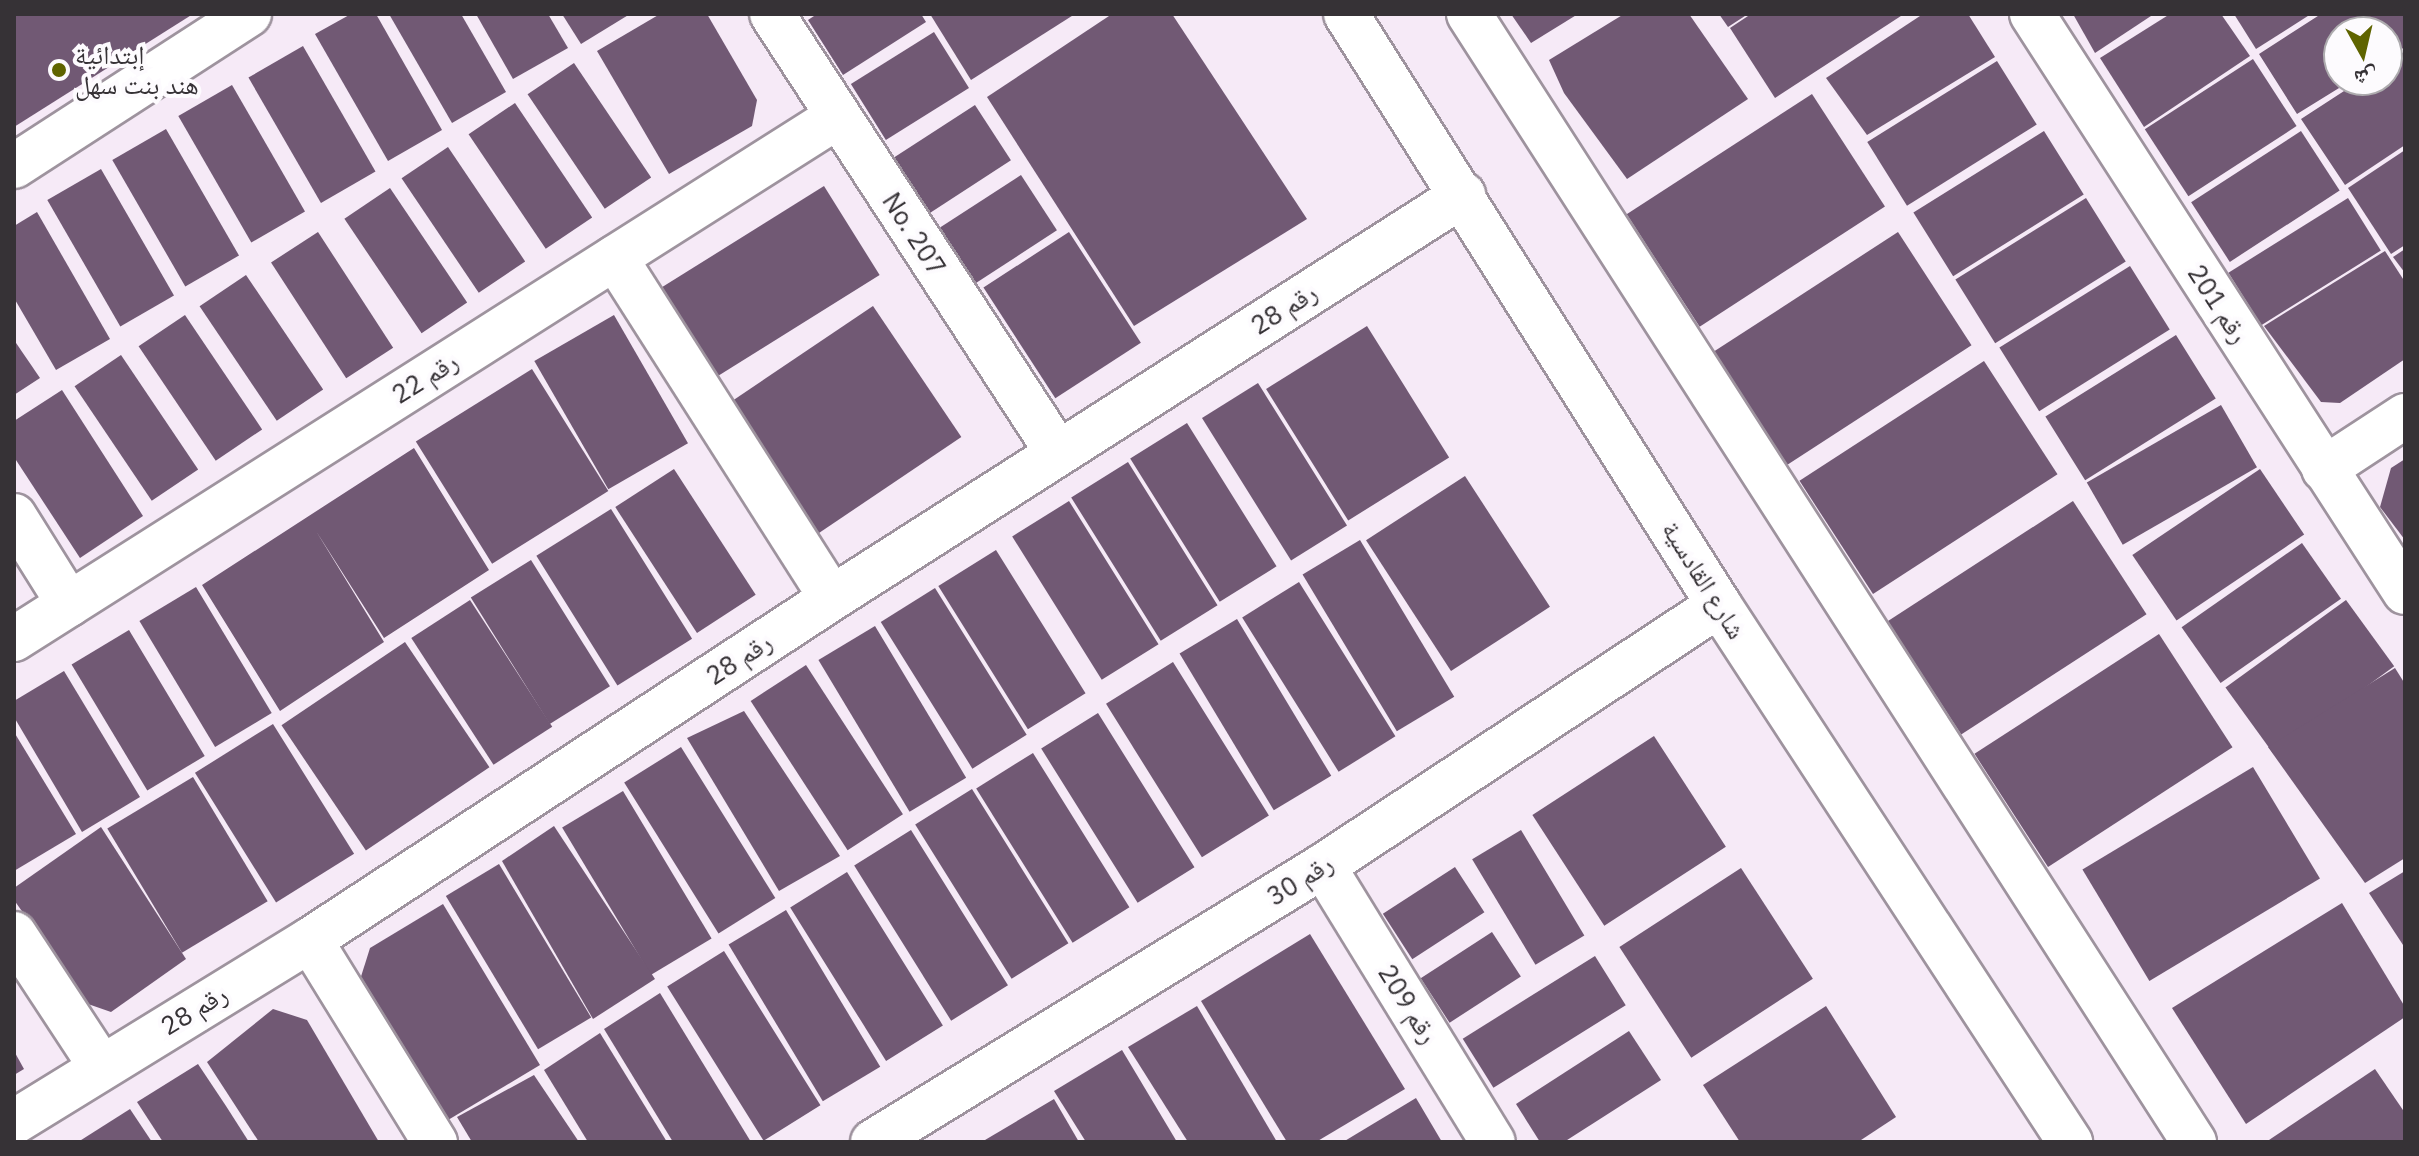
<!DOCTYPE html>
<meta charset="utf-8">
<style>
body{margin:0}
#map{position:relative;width:2419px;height:1156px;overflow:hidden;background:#f6eaf7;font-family:"IBM Plex Sans","Noto Naskh Arabic",sans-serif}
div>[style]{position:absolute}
.building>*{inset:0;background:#715974;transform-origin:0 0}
.roads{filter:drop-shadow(2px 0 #9e939e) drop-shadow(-2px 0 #9e939e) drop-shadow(0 2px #9e939e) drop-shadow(0 -2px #9e939e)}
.minor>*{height:44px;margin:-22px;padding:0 22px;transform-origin:22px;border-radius:22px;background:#fff}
.dots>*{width:22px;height:22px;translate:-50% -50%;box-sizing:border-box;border:4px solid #fdfbfe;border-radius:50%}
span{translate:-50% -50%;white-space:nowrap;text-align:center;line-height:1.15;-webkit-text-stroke:8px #fdfbfe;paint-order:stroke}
.poi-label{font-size:26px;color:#363236}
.left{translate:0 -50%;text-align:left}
.street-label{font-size:26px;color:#363236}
.frame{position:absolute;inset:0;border:16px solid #363236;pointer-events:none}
.north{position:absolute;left:2323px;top:16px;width:80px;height:80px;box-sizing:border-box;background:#fdfbfe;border:2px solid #adabae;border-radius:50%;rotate:172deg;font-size:22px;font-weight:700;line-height:32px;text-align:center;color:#363236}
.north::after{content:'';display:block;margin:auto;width:28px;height:36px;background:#5f6400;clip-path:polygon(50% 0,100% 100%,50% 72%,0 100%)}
</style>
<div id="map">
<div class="building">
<i style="clip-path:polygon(14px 14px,193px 14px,14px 127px)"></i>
<i style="clip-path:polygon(351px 14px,376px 14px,442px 130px,388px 161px,315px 34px)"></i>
<i style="clip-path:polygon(389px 14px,461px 14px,506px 92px,452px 123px)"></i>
<i style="clip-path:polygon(476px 14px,548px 14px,568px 48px,513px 79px)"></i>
<i style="clip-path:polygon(562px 14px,630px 14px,581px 44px)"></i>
<i style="clip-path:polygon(660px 14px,707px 14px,757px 100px,752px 126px,669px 174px,597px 51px)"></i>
<i style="clip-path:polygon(817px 14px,921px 14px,926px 22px,843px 75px,808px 20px)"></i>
<i style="clip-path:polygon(930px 14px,1075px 14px,971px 80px)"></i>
<i style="clip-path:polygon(1112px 14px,1172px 14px,1307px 219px,1134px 326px,987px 97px)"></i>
<i style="clip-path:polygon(1511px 14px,1578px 14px,1531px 43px)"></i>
<i style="clip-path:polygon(1624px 14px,1689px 14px,1748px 99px,1627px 179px,1564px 93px,1549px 60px)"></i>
<i style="clip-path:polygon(1719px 14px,1748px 14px,1728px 27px)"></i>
<i style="clip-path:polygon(1751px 14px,1904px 14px,1775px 98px,1730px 28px)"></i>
<i style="clip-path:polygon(1923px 14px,1968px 14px,1995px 57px,1867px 135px,1826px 78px)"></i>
<i style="clip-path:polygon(2073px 14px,2154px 14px,2095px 53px)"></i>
<i style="clip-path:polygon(2170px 14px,2221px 14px,2250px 56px,2144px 127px,2100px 58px)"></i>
<i style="clip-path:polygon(2234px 14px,2311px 14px,2256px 49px)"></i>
<i style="clip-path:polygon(2321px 14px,2405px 14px,2405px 47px,2387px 58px,2387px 32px,2339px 32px,2339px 80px,2352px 80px,2297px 114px,2259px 54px)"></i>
<i style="left:934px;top:32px;width:66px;height:98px;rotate:58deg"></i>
<i style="left:303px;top:46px;width:145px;height:63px;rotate:60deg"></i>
<i style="clip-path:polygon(2405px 51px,2405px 145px,2345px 185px,2301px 119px,2361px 80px,2387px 80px,2387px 63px)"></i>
<i style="left:2253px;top:59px;width:80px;height:129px;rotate:57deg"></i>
<i style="left:1997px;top:61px;width:75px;height:153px;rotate:58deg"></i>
<i style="left:574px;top:63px;width:138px;height:56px;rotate:56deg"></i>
<i style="left:232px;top:85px;width:146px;height:62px;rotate:60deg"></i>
<i style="left:1812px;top:94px;width:134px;height:221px;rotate:57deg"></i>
<i style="left:515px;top:103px;width:138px;height:56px;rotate:56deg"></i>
<i style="left:975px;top:105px;width:66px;height:98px;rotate:57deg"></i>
<i style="left:166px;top:129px;width:146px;height:62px;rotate:60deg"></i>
<i style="left:2044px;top:131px;width:75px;height:154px;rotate:58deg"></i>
<i style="left:2301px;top:131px;width:71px;height:131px;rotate:57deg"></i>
<i style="left:448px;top:147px;width:138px;height:56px;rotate:56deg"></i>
<i style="clip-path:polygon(2405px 150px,2405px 245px,2391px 254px,2348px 188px)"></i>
<i style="left:101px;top:169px;width:146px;height:62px;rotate:60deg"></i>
<i style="left:1021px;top:175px;width:66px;height:97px;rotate:57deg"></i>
<i style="left:824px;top:186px;width:105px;height:194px;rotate:58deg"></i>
<i style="left:390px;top:188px;width:138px;height:55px;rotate:56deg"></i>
<i style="left:2086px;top:198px;width:75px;height:154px;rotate:58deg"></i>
<i style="left:2348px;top:198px;width:62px;height:141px;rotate:58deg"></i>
<i style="clip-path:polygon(37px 212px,110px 339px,56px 370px,14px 298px,14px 226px)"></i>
<i style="left:318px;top:232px;width:138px;height:56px;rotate:57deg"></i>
<i style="left:1069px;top:232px;width:132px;height:102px;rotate:57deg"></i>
<i style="left:1898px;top:232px;width:135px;height:220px;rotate:57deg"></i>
<i style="clip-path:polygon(2405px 249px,2405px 273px,2393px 257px)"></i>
<i style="clip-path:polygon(2385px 251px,2405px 282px,2405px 359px,2340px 403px,2321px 402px,2264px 326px)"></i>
<i style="left:2130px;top:266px;width:75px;height:154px;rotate:58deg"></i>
<i style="left:246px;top:275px;width:138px;height:56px;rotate:56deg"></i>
<i style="left:873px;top:306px;width:158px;height:199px;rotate:56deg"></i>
<i style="left:185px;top:315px;width:138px;height:56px;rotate:56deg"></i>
<i style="left:614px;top:315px;width:148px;height:92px;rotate:60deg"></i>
<i style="left:1367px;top:326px;width:155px;height:119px;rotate:58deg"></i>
<i style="left:2176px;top:335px;width:75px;height:154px;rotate:58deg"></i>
<i style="clip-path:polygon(14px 340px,40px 378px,14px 395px)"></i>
<i style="left:121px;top:355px;width:138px;height:56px;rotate:56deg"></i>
<i style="left:1984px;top:361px;width:135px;height:220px;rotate:57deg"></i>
<i style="left:532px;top:369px;width:144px;height:137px;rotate:58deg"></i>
<i style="left:1258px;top:383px;width:168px;height:66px;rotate:58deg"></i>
<i style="clip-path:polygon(62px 390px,143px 516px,80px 558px,14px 457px,14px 421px)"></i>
<i style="left:2221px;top:405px;width:72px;height:155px;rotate:60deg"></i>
<i style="left:1187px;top:423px;width:169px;height:67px;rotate:58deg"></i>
<i style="clip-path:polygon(414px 448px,489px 570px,384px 638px,316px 531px,384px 642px,280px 711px,202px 585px)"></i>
<i style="clip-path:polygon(2405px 459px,2405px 540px,2380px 507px,2391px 468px)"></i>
<i style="left:1128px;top:462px;width:169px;height:67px;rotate:58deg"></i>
<i style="left:674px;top:469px;width:150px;height:70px;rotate:57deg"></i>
<i style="left:2260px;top:469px;width:79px;height:154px;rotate:56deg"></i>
<i style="left:1465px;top:476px;width:156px;height:118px;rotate:57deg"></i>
<i style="left:1069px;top:501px;width:169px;height:67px;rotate:58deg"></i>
<i style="left:2073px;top:501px;width:135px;height:221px;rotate:57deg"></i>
<i style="left:611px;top:509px;width:153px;height:88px;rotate:58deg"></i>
<i style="left:1360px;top:540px;width:183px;height:67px;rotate:59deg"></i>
<i style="left:2302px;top:543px;width:68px;height:147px;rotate:55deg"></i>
<i style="left:996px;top:550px;width:169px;height:68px;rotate:58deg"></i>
<i style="left:531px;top:560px;width:149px;height:71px;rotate:58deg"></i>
<i style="left:1299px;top:582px;width:182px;height:67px;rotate:58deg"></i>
<i style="left:196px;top:587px;width:147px;height:66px;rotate:59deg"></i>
<i style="left:935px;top:588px;width:173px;height:64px;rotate:58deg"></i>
<i style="left:470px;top:600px;width:151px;height:70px;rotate:57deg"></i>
<i style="left:2346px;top:600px;width:82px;height:149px;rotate:54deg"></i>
<i style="left:1237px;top:619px;width:183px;height:67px;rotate:59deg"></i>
<i style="left:875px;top:626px;width:177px;height:66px;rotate:59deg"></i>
<i style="left:129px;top:630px;width:147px;height:67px;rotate:59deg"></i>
<i style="left:2159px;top:634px;width:135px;height:220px;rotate:57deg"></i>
<i style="left:405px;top:642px;width:151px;height:149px;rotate:56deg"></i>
<i style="left:1173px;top:662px;width:181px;height:79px;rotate:58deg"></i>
<i style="left:806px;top:665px;width:178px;height:66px;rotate:57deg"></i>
<i style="clip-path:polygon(2395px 668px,2405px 684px,2405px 858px,2365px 883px,2268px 747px)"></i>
<i style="clip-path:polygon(64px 671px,140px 797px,82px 832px,14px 717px,14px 701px)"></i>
<i style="clip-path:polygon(744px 711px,840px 856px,779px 891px,687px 738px)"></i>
<i style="left:1098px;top:713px;width:182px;height:67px;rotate:58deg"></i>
<i style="left:273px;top:724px;width:153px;height:92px;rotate:58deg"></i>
<i style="clip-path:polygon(14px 732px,76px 834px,14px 871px)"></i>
<i style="left:1654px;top:736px;width:132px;height:145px;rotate:57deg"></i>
<i style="left:681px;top:747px;width:178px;height:67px;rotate:58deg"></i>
<i style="left:1033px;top:753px;width:182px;height:67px;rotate:58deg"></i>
<i style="left:2253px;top:767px;width:130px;height:199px;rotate:59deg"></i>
<i style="left:193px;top:777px;width:145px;height:100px;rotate:59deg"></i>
<i style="left:972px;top:789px;width:182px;height:67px;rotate:58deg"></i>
<i style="left:623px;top:791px;width:172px;height:71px;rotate:59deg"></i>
<i style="clip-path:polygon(554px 826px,655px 979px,593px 1019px,502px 861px)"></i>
<i style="clip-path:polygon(101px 827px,186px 959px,111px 1012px,88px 1004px,14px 900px,14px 888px)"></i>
<i style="left:911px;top:830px;width:183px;height:67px;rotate:58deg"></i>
<i style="left:1521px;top:830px;width:123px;height:57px;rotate:59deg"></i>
<i style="left:499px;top:864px;width:179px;height:62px;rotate:59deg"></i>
<i style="left:1455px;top:867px;width:54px;height:86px;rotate:57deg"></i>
<i style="left:1741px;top:868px;width:132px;height:145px;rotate:57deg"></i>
<i style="clip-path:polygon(2405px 871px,2405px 948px,2369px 893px)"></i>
<i style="left:847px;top:872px;width:181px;height:67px;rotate:58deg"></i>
<i style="clip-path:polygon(2342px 903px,2405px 1007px,2405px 1017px,2246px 1124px,2172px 1008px)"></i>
<i style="clip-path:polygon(443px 904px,540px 1065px,443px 1123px,359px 983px,370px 948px)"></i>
<i style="left:786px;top:910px;width:183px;height:67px;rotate:59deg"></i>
<i style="left:1492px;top:932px;width:53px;height:85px;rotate:57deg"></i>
<i style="clip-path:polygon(1310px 934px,1405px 1089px,1316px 1142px,1287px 1142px,1201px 1001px)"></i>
<i style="left:724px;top:951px;width:182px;height:67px;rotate:58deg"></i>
<i style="left:1595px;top:956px;width:58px;height:156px;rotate:58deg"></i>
<i style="clip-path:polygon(660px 993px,751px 1142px,673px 1142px,604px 1029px)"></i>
<i style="clip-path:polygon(1197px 1006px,1277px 1142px,1188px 1142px,1128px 1047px)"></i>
<i style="clip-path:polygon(1826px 1006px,1896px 1117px,1858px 1142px,1740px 1142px,1703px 1085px)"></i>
<i style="clip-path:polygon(273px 1009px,307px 1020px,379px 1142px,259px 1142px,207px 1062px)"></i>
<i style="clip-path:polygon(1629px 1031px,1661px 1080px,1564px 1142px,1540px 1142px,1516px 1104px)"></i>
<i style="clip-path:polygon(600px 1033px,667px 1142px,588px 1142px,544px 1070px)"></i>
<i style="clip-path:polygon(1122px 1050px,1177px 1142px,1086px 1142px,1054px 1091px)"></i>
<i style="clip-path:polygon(14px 1051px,24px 1069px,14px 1075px)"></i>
<i style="clip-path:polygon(198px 1064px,226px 1106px,249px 1142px,163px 1142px,137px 1102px)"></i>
<i style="clip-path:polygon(2375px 1069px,2405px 1113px,2405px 1142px,2266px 1142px)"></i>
<i style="clip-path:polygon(534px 1075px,579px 1142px,472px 1142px,457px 1117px)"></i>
<i style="clip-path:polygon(1416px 1098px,1442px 1142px,1343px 1142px)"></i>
<i style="clip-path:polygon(1054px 1099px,1079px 1142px,985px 1140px)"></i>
<i style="clip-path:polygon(130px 1109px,152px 1142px,78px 1142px)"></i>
</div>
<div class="roads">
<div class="minor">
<i style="left:772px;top:14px;width:524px;rotate:56.92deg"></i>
<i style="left:1346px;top:14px;width:699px;rotate:57.74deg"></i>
<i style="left:1719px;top:605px;width:642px;rotate:56.83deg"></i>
<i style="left:1469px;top:14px;width:1341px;rotate:57.27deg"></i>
<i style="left:2032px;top:14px;width:688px;rotate:57.16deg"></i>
<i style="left:14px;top:166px;width:280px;rotate:-32.9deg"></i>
<i style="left:615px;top:258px;width:403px;rotate:57.5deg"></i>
<i style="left:2324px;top:469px;width:97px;rotate:-33.2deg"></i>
<i style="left:14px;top:516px;width:104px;rotate:58deg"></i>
<i style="left:14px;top:639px;width:975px;rotate:-32.39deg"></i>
<i style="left:1323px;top:866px;width:324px;rotate:58.4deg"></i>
<i style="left:14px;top:934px;width:157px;rotate:56.7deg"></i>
<i style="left:310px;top:940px;width:238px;rotate:58.3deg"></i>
<i style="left:14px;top:1122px;width:347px;rotate:-31.6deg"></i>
<i style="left:310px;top:940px;width:624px;rotate:-33.23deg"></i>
<i style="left:832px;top:598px;width:749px;rotate:-32.57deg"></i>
<i style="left:873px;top:1142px;width:528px;rotate:-31.52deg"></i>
<i style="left:1323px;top:866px;width:474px;rotate:-33.4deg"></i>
</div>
</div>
<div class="dots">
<i style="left:59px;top:70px;background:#5f6400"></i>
</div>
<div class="poi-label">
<span class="left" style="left:75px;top:70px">إبتدائية<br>هند بنت سهل</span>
</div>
<div class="street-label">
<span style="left:914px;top:234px;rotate:57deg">No. 207</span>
<span style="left:2218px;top:304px;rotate:57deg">رقم 201</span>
<span style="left:1284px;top:309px;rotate:-32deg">رقم 28</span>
<span style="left:425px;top:378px;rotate:-32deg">رقم 22</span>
<span style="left:1704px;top:580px;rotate:58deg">شارع القادسية</span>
<span style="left:739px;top:659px;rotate:-33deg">رقم 28</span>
<span style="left:1300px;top:880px;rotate:-32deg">رقم 30</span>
<span style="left:1408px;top:1004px;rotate:58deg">رقم 209</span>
<span style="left:194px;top:1010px;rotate:-31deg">رقم 28</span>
</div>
<div class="frame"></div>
<div class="north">ش</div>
</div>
